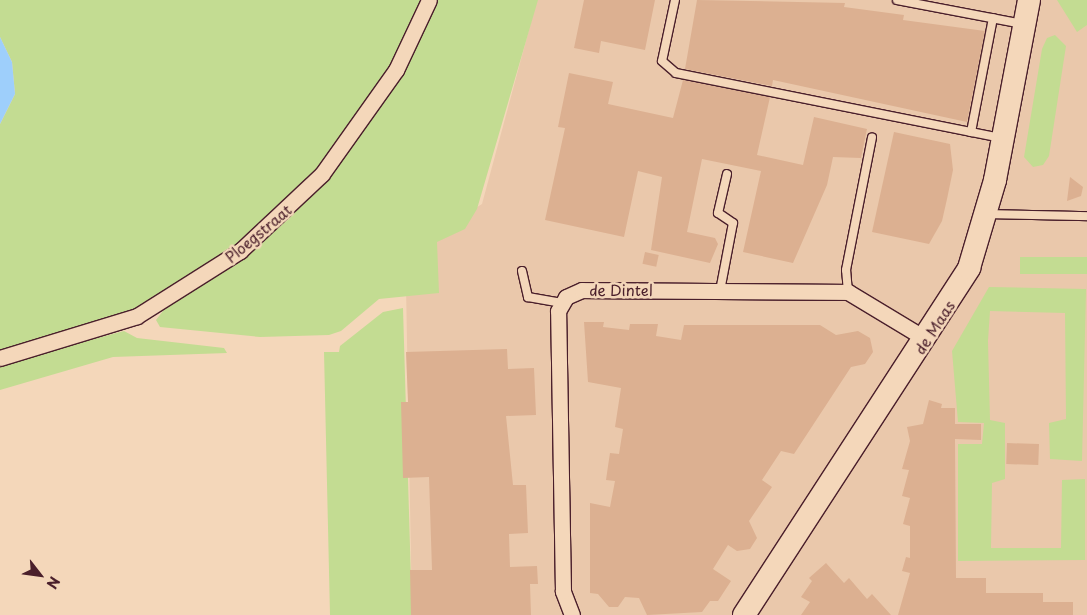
<!DOCTYPE html>
<style>
body{margin:0}
#map{position:relative;width:1087px;height:615px;overflow:hidden;background:#f4d7ba;font-family:"Playpen Sans",sans-serif}
div>[style]{position:absolute}
.built>*{inset:0;background:#eac8ab}
.green>*{inset:0;background:#c3dc92;transform-origin:0 0}
.water>*{inset:0;background:#9ecffb}
.building>*{inset:0;background:#dcb091;transform-origin:0 0}
.roads{filter:drop-shadow(1px 0 #4a1f2b) drop-shadow(-1px 0 #4a1f2b) drop-shadow(0 1px #4a1f2b) drop-shadow(0 -1px #4a1f2b)}
.lane>*{height:8px;margin:-4px;padding:0 4px;transform-origin:4px;border-radius:4px;background:#f4d7ba}
.street>*{height:15px;margin:-7.5px;padding:0 7.5px;transform-origin:7.5px;border-radius:7.5px;background:#f4d7ba}
.secondary>*{height:22px;margin:-11px;padding:0 11px;transform-origin:11px;border-radius:11px;background:#f4d7ba}
span{translate:-50% -50%;white-space:nowrap;text-align:center;line-height:1.15;-webkit-text-stroke:5px #f4d7ba;paint-order:stroke}
.street-label{font-size:15px;color:#4a1f2b}
.north{position:absolute;left:15px;top:550px;width:50px;height:50px;-webkit-text-stroke:4px #f4d7ba;paint-order:stroke;rotate:120deg;font-size:14px;font-weight:700;line-height:20px;text-align:center;color:#4a1f2b}
.north::after{content:'';display:block;margin:auto;width:18px;height:22px;background:#4a1f2b;clip-path:polygon(50% 0,100% 100%,50% 72%,0 100%)}
</style>
<div id="map">
<div class="built">
<i style="clip-path:polygon(537px 0,1087px 0,1087px 615px,412px 615px,406px 286px,437px 232px,482px 204px)"></i>
</div>
<div class="green">
<i style="clip-path:polygon(0 0,422px 0,391px 68px,319px 170px,236px 247px,160px 297px,114px 320px,0 353px,0 124px,15px 94px,12px 62px,0 37px)"></i>
<i style="clip-path:polygon(435px 0,538px 0,477px 209px,465px 229px,437px 242px,439px 293px,379px 299px,341px 331px,329px 335px,260px 337px,160px 327px,156px 320px,166px 307px,244px 256px,327px 178px,402px 73px)"></i>
<i style="clip-path:polygon(1057px 0,1087px 0,1087px 25px,1077px 32px)"></i>
<i style="clip-path:polygon(1055px 35px,1066px 46px,1049px 156px,1043px 165px,1033px 167px,1024px 157px,1042px 49px,1047px 38px)"></i>
<i style="left:1020px;top:257px;width:67px;height:17px"></i>
<i style="clip-path:polygon(989px 287px,1086px 289px,1082px 461px,1050px 459px,1049px 423px,1066px 419px,1065px 313px,990px 311px,988px 341px,990px 420px,1005px 423px,1005px 479px,992px 483px,991px 548px,1061px 548px,1062px 480px,1085px 479px,1085px 560px,958px 561px,958px 444px,982px 444px,984px 423px,958px 422px,952px 351px)"></i>
<i style="clip-path:polygon(403px 308px,412px 615px,330px 615px,324px 352px,339px 352px,340px 346px,383px 312px)"></i>
<i style="clip-path:polygon(124px 331px,137px 338px,224px 348px,227px 353px,113px 357px,0 390px,0 364px)"></i>
</div>
<div class="water">
<i style="clip-path:polygon(0 37px,12px 62px,15px 94px,0 124px)"></i>
</div>
<div class="building">
<i style="clip-path:polygon(584px 0,655px 0,645px 50px,601px 41px,599px 53px,574px 48px)"></i>
<i style="clip-path:polygon(697px 0,845px 3px,844px 7px,904px 15px,903px 20px,985px 31px,967px 122px,773px 80px,772px 86px,685px 69px)"></i>
<i style="clip-path:polygon(569px 73px,613px 82px,608px 104px,673px 118px,683px 80px,770px 97px,757px 155px,803px 165px,814px 117px,867px 129px,861px 158px,833px 157px,827px 185px,793px 263px,743px 252px,761px 171px,702px 159px,687px 232px,715px 238px,718px 244px,710px 263px,651px 250px,662px 177px,638px 171px,624px 237px,545px 220px,565px 128px,558px 127px)"></i>
<i style="clip-path:polygon(894px 132px,950px 144px,953px 170px,947px 199px,942px 221px,929px 244px,872px 232px)"></i>
<i style="clip-path:polygon(1070px 177px,1083px 187px,1081px 196px,1067px 201px)"></i>
<i style="left:645px;top:252px;width:14px;height:12px;rotate:12deg"></i>
<i style="clip-path:polygon(584px 322px,604px 322px,603px 327px,629px 330px,630px 324px,658px 324px,656px 336px,681px 340px,684px 325px,820px 325px,836px 335px,858px 331px,870px 338px,873px 352px,865px 364px,851px 367px,794px 454px,781px 451px,762px 480px,772px 487px,749px 521px,757px 538px,750px 549px,737px 551px,728px 545px,713px 569px,731px 581px,718px 601px,710px 601px,702px 612px,647px 615px,639px 598px,625px 597px,618px 607px,609px 607px,598px 594px,590px 593px,590px 503px,610px 507px,615px 481px,606px 480px,608px 466px,610px 453px,619px 454px,623px 429px,615px 427px,621px 388px,588px 382px)"></i>
<i style="clip-path:polygon(507px 349px,508px 369px,534px 368px,536px 415px,506px 416px,513px 485px,526px 485px,528px 533px,509px 534px,510px 567px,537px 566px,538px 584px,530px 584px,531px 615px,411px 615px,410px 570px,432px 570px,429px 477px,403px 478px,401px 402px,408px 402px,406px 352px)"></i>
<i style="clip-path:polygon(929px 400px,942px 404px,941px 408px,955px 408px,955px 424px,981px 424px,981px 440px,955px 439px,956px 578px,986px 578px,986px 593px,1043px 593px,1043px 602px,1073px 602px,1073px 615px,898px 615px,910px 573px,902px 571px,906px 557px,910px 558px,910px 526px,903px 524px,910px 498px,902px 496px,909px 470px,902px 469px,910px 441px,907px 427px,923px 424px)"></i>
<i style="left:1007px;top:443px;width:32px;height:21px;rotate:2deg"></i>
<i style="clip-path:polygon(826px 563px,844px 583px,849px 578px,867px 599px,872px 594px,891px 615px,801px 615px,810px 602px,801px 597px,812px 581px,809px 578px)"></i>
</div>
<div class="roads">
<div class="lane">
<i style="left:675px;top:0;width:62px;rotate:102deg"></i>
<i style="left:662px;top:61px;width:18px;rotate:41deg"></i>
<i style="left:676px;top:73px;width:332px;rotate:11.3deg"></i>
<i style="left:897px;top:0;width:128px;rotate:10.8deg"></i>
<i style="left:971px;top:132px;width:116px;rotate:-79.1deg"></i>
<i style="left:989px;top:214px;width:98px;rotate:1.2deg"></i>
<i style="left:522px;top:271px;width:27px;rotate:77deg"></i>
<i style="left:528px;top:297px;width:36px;rotate:10deg"></i>
<i style="left:720px;top:291px;width:69px;rotate:-79.2deg"></i>
<i style="left:733px;top:223px;width:18px;rotate:-146deg"></i>
<i style="left:718px;top:213px;width:40px;rotate:-77deg"></i>
<i style="left:848px;top:292px;width:22px;rotate:-95deg"></i>
<i style="left:846px;top:270px;width:135px;rotate:-78.9deg"></i>
</div>
<div class="street">
<i style="left:0;top:358px;width:143px;rotate:-17deg"></i>
<i style="left:137px;top:316px;width:122px;rotate:-32.3deg"></i>
<i style="left:240px;top:251px;width:112px;rotate:-43.2deg"></i>
<i style="left:322px;top:174px;width:128px;rotate:-54.6deg"></i>
<i style="left:396px;top:70px;width:77px;rotate:-64.8deg"></i>
<i style="left:572px;top:615px;width:26px;rotate:-111deg"></i>
<i style="left:563px;top:591px;width:280px;rotate:-91deg"></i>
<i style="left:558px;top:311px;width:16px;rotate:-60deg"></i>
<i style="left:566px;top:297px;width:17px;rotate:-24deg"></i>
<i style="left:582px;top:290px;width:266px;rotate:0.4deg"></i>
<i style="left:848px;top:292px;width:91px;rotate:31.1deg"></i>
</div>
<div class="secondary">
<i style="left:744px;top:615px;width:414px;rotate:-57deg"></i>
<i style="left:969px;top:268px;width:92px;rotate:-73.5deg"></i>
<i style="left:995px;top:180px;width:183px;rotate:-79.3deg"></i>
</div>
</div>
<div class="street-label">
<span style="left:258px;top:233px;rotate:-40deg">Ploegstraat</span>
<span style="left:621px;top:290px">de Dintel</span>
<span style="left:934px;top:327px;rotate:-57deg">de Maas</span>
</div>
<div class="north">N</div>
</div>
